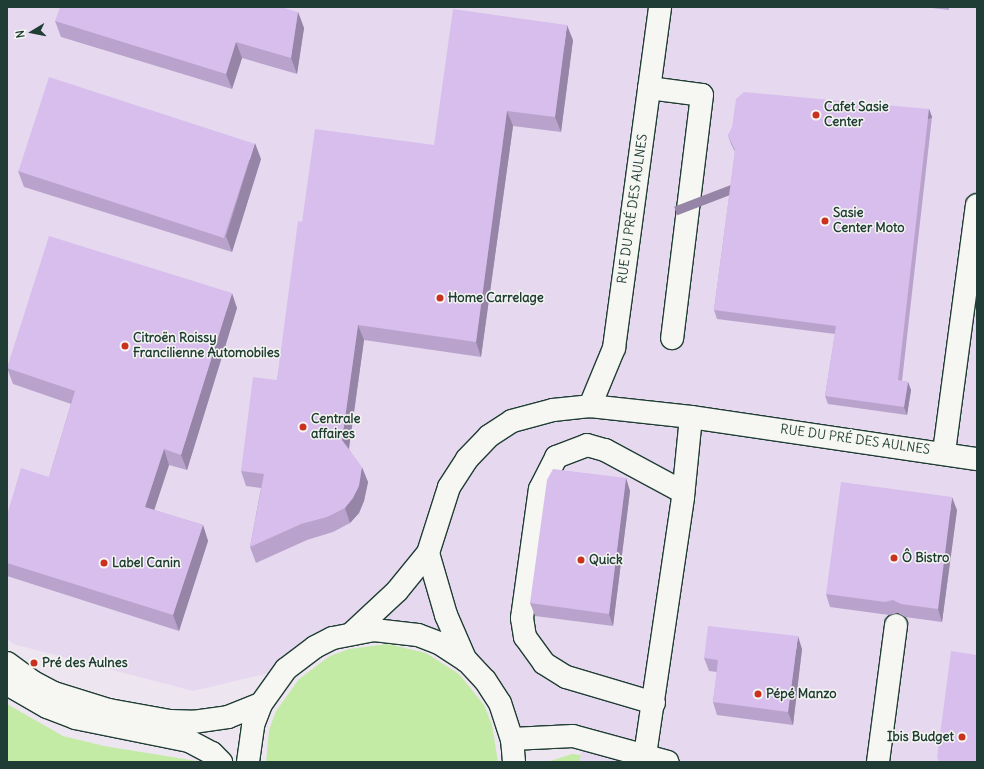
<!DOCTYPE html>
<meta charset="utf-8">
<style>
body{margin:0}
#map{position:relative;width:984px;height:769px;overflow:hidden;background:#ede5f0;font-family:Delius,sans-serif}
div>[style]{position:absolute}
.built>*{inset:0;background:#e6d9ef}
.green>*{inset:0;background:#c4eba6}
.roads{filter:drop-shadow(1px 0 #1f3d34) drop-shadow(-1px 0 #1f3d34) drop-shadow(0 1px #1f3d34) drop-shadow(0 -1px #1f3d34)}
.minor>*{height:22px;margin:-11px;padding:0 11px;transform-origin:11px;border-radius:11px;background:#f6f6f2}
.wall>*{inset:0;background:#b9a3cc}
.shaded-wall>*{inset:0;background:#9685a6;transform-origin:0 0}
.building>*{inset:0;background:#d7beed;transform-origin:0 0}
.dots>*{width:11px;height:11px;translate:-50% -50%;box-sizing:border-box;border:2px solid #f6f6f2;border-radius:50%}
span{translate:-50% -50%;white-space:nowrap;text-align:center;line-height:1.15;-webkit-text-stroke:3px #f6f6f2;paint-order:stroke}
.poi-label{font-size:13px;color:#1f3d34;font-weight:700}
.left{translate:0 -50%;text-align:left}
.right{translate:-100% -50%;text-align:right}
.street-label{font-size:13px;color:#1f3d34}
.frame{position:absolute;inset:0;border:8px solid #1f3d34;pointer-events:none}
.north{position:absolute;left:12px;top:12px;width:40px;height:40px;-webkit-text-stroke:3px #f6f6f2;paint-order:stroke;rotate:260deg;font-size:11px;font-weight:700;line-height:16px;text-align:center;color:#1f3d34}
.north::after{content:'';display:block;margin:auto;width:14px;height:18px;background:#1f3d34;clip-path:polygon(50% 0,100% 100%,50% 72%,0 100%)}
</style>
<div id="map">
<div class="built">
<i style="clip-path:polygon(7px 7px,977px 7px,977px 762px,579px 762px,585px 739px,512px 739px,467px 661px,374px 630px,286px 669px,193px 691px,13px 644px,7px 638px)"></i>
</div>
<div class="green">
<i style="clip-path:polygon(388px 644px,426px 653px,459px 674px,484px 705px,492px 725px,498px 762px,266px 762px,269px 730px,276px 711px,299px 679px,330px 656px,349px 649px)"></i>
<i style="clip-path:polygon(7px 704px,63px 736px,104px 746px,203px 762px,7px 762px)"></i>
<i style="clip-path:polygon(572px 754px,581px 755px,579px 762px,547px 762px)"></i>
</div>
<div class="roads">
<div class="minor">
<i style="left:649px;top:88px;width:53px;rotate:7.5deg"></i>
<i style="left:702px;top:95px;width:245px;rotate:97deg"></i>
<i style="left:590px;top:406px;width:63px;rotate:-67.5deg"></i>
<i style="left:614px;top:348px;width:344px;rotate:-82.3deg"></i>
<i style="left:944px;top:452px;width:249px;rotate:-82.4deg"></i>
<i style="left:428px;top:553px;width:65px;rotate:73.8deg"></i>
<i style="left:446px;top:615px;width:50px;rotate:66.5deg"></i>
<i style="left:352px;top:633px;width:62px;rotate:-43deg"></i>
<i style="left:397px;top:591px;width:49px;rotate:-50.8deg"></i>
<i style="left:428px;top:553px;width:69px;rotate:-72.3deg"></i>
<i style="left:449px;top:487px;width:33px;rotate:-57deg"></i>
<i style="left:467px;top:459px;width:32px;rotate:-46deg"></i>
<i style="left:489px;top:436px;width:27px;rotate:-33deg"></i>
<i style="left:512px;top:421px;width:42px;rotate:-15deg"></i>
<i style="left:553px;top:410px;width:37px;rotate:-6deg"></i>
<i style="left:590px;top:406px;width:102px;rotate:6.2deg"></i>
<i style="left:691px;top:417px;width:289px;rotate:8.4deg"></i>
<i style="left:7px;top:663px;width:32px;rotate:36deg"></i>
<i style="left:33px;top:682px;width:24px;rotate:28deg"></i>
<i style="left:54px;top:693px;width:58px;rotate:17.2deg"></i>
<i style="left:109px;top:710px;width:62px;rotate:10.2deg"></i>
<i style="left:170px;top:721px;width:23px;rotate:2deg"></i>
<i style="left:193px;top:722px;width:35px;rotate:-8deg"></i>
<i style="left:228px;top:717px;width:35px;rotate:-22deg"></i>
<i style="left:7px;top:684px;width:46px;rotate:29.9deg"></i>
<i style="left:47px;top:707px;width:30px;rotate:21deg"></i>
<i style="left:75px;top:718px;width:116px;rotate:11.4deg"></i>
<i style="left:189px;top:741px;width:26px;rotate:28deg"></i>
<i style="left:212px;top:753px;width:13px;rotate:45deg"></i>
<i style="left:654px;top:703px;width:92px;rotate:-163.5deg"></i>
<i style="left:566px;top:677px;width:26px;rotate:-148deg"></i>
<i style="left:544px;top:663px;width:32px;rotate:-126deg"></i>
<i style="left:525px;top:637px;width:19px;rotate:-99deg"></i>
<i style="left:522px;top:618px;width:130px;rotate:-82.1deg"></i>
<i style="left:540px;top:489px;width:36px;rotate:-63deg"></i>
<i style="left:556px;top:457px;width:33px;rotate:-21deg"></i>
<i style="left:587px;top:445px;width:19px;rotate:16deg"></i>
<i style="left:605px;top:450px;width:89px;rotate:28.3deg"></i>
<i style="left:512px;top:739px;width:61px;rotate:-2.8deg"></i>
<i style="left:573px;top:736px;width:98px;rotate:15.3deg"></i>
<i style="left:645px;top:755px;width:261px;rotate:-81.6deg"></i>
<i style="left:683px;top:497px;width:80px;rotate:-84.3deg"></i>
<i style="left:248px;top:762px;width:37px;rotate:-82deg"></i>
<i style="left:253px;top:725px;width:22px;rotate:-69deg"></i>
<i style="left:261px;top:704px;width:43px;rotate:-54.5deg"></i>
<i style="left:286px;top:669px;width:36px;rotate:-37deg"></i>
<i style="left:315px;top:647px;width:20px;rotate:-27deg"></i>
<i style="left:333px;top:638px;width:42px;rotate:-11deg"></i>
<i style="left:374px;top:630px;width:44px;rotate:6.5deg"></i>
<i style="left:418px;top:635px;width:22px;rotate:21deg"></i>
<i style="left:439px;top:643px;width:33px;rotate:33deg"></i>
<i style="left:467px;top:661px;width:26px;rotate:47deg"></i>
<i style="left:485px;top:680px;width:27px;rotate:57deg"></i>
<i style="left:500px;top:703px;width:38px;rotate:72deg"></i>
<i style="left:512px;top:739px;width:23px;rotate:85deg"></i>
<i style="left:878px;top:762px;width:138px;rotate:-82.5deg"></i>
</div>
</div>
<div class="wall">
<i style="clip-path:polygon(923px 7px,949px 7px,949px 10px)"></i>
<i style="clip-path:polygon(298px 12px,304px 28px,297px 74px,242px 58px,232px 89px,61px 37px,55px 21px)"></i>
<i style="clip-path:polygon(573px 40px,561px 132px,513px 126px,481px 357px,364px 340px,349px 449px,368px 482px,364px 501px,359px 513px,350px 523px,333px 532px,307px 540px,256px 563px,250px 547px,261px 488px,246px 486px,241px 471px,277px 380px,302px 222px,434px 145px)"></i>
<i style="clip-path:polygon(929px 109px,932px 117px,902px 381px,908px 382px,911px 390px,907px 415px,828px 404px,825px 396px,835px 334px,717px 319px,714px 310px,735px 152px,731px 144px,728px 135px)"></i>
<i style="clip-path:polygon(261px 159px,232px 252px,24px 187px,18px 171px)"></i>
<i style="clip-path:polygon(237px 308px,187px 470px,169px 465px,154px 510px,203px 525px,208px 541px,179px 631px,7px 576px,7px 515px,49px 477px,71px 404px,13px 384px,7px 368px)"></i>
<i style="clip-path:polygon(626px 478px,630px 491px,613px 626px,535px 616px,530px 603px)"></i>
<i style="clip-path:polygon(957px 510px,942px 622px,905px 617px,898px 613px,889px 615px,830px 607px,826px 594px)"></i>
<i style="clip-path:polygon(802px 649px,793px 725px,717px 715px,713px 702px,717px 672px,709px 671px,704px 658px)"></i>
</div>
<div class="shaded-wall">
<i style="clip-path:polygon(298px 12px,304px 28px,297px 74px,291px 58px)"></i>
<i style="clip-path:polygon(567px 25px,573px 40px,561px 132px,555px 117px)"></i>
<i style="clip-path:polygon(236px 42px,242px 58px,232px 89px,226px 74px)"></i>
<i style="left:929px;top:109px;width:9px;height:273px;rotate:69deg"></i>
<i style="clip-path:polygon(507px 111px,513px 126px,481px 357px,476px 342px)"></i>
<i style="clip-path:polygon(255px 143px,261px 159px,232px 252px,226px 236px)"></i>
<i style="clip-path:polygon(232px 293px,237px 308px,187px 470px,181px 455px)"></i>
<i style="clip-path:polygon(358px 325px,364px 340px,348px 455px,342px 440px)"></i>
<i style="clip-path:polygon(908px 382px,911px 390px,907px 415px,904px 407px)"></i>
<i style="clip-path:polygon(164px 449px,169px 465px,150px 523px,145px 507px)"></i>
<i style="clip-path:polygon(362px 467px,368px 482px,364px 501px,359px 513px,350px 523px,345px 508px)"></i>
<i style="clip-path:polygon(626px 478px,630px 491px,613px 626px,609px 614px)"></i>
<i style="clip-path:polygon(952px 497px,957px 510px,942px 622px,938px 609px)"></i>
<i style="clip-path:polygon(203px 525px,208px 541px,179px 631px,173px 615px)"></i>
<i style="clip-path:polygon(798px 636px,802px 649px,793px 725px,788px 712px)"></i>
</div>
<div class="building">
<i style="clip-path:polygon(60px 7px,281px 7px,298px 12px,291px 58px,236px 42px,226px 74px,55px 21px)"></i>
<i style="clip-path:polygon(453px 9px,567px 25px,555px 117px,507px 111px,476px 342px,358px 325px,342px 440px,362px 467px,359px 486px,353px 498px,345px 508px,327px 517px,301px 524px,250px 547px,264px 474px,241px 471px,253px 377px,277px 380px,298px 221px,302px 222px,315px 129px,434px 145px)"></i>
<i style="left:49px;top:77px;width:216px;height:99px;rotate:18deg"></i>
<i style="clip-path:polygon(744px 92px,929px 109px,898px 380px,908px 382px,904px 407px,825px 396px,836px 326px,714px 310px,735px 150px,728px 135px,732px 127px,736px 99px)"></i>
<i style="clip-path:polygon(49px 236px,232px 293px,181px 455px,164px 449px,145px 507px,203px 525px,173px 615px,7px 563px,7px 515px,21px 468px,49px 477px,75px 391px,7px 368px)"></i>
<i style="clip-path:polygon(553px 469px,626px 478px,609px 614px,530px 603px,547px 480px)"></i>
<i style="clip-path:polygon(841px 482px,952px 497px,938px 609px,901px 604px,893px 600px,885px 602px,826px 594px)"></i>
<i style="clip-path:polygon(708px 626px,798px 636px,788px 712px,713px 702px,718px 660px,704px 658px)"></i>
<i style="clip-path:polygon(951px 651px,977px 655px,977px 762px,940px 762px,937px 758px)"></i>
</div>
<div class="dots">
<i style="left:816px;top:115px;background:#c8321e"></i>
<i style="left:825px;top:221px;background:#c8321e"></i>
<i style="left:440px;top:298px;background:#c8321e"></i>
<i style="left:125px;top:346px;background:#c8321e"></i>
<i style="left:303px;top:427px;background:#c8321e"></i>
<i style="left:894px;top:558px;background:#c8321e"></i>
<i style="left:581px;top:560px;background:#c8321e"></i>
<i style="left:104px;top:563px;background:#c8321e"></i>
<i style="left:34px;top:663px;background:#c8321e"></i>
<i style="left:758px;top:694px;background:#c8321e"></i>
<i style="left:962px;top:737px;background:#c8321e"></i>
</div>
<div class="poi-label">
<span class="left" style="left:824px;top:115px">Cafet Sasie<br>Center</span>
<span class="left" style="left:833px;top:221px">Sasie<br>Center Moto</span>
<span class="left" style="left:448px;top:298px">Home Carrelage</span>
<span class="left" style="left:133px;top:346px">Citroën Roissy<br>Francilienne Automobiles</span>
<span class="left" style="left:311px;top:427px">Centrale<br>affaires</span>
<span class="left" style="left:902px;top:558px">Ô Bistro</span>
<span class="left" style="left:589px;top:560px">Quick</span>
<span class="left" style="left:112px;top:563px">Label Canin</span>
<span class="left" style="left:42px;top:663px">Pré des Aulnes</span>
<span class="left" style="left:766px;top:694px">Pépé Manzo</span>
<span class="right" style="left:954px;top:737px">Ibis Budget</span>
</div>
<div class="street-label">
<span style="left:633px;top:209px;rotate:-82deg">RUE DU PRÉ DES AULNES</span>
<span style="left:855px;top:440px;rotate:8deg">RUE DU PRÉ DES AULNES</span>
</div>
<div class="frame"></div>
<div class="north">N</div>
</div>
